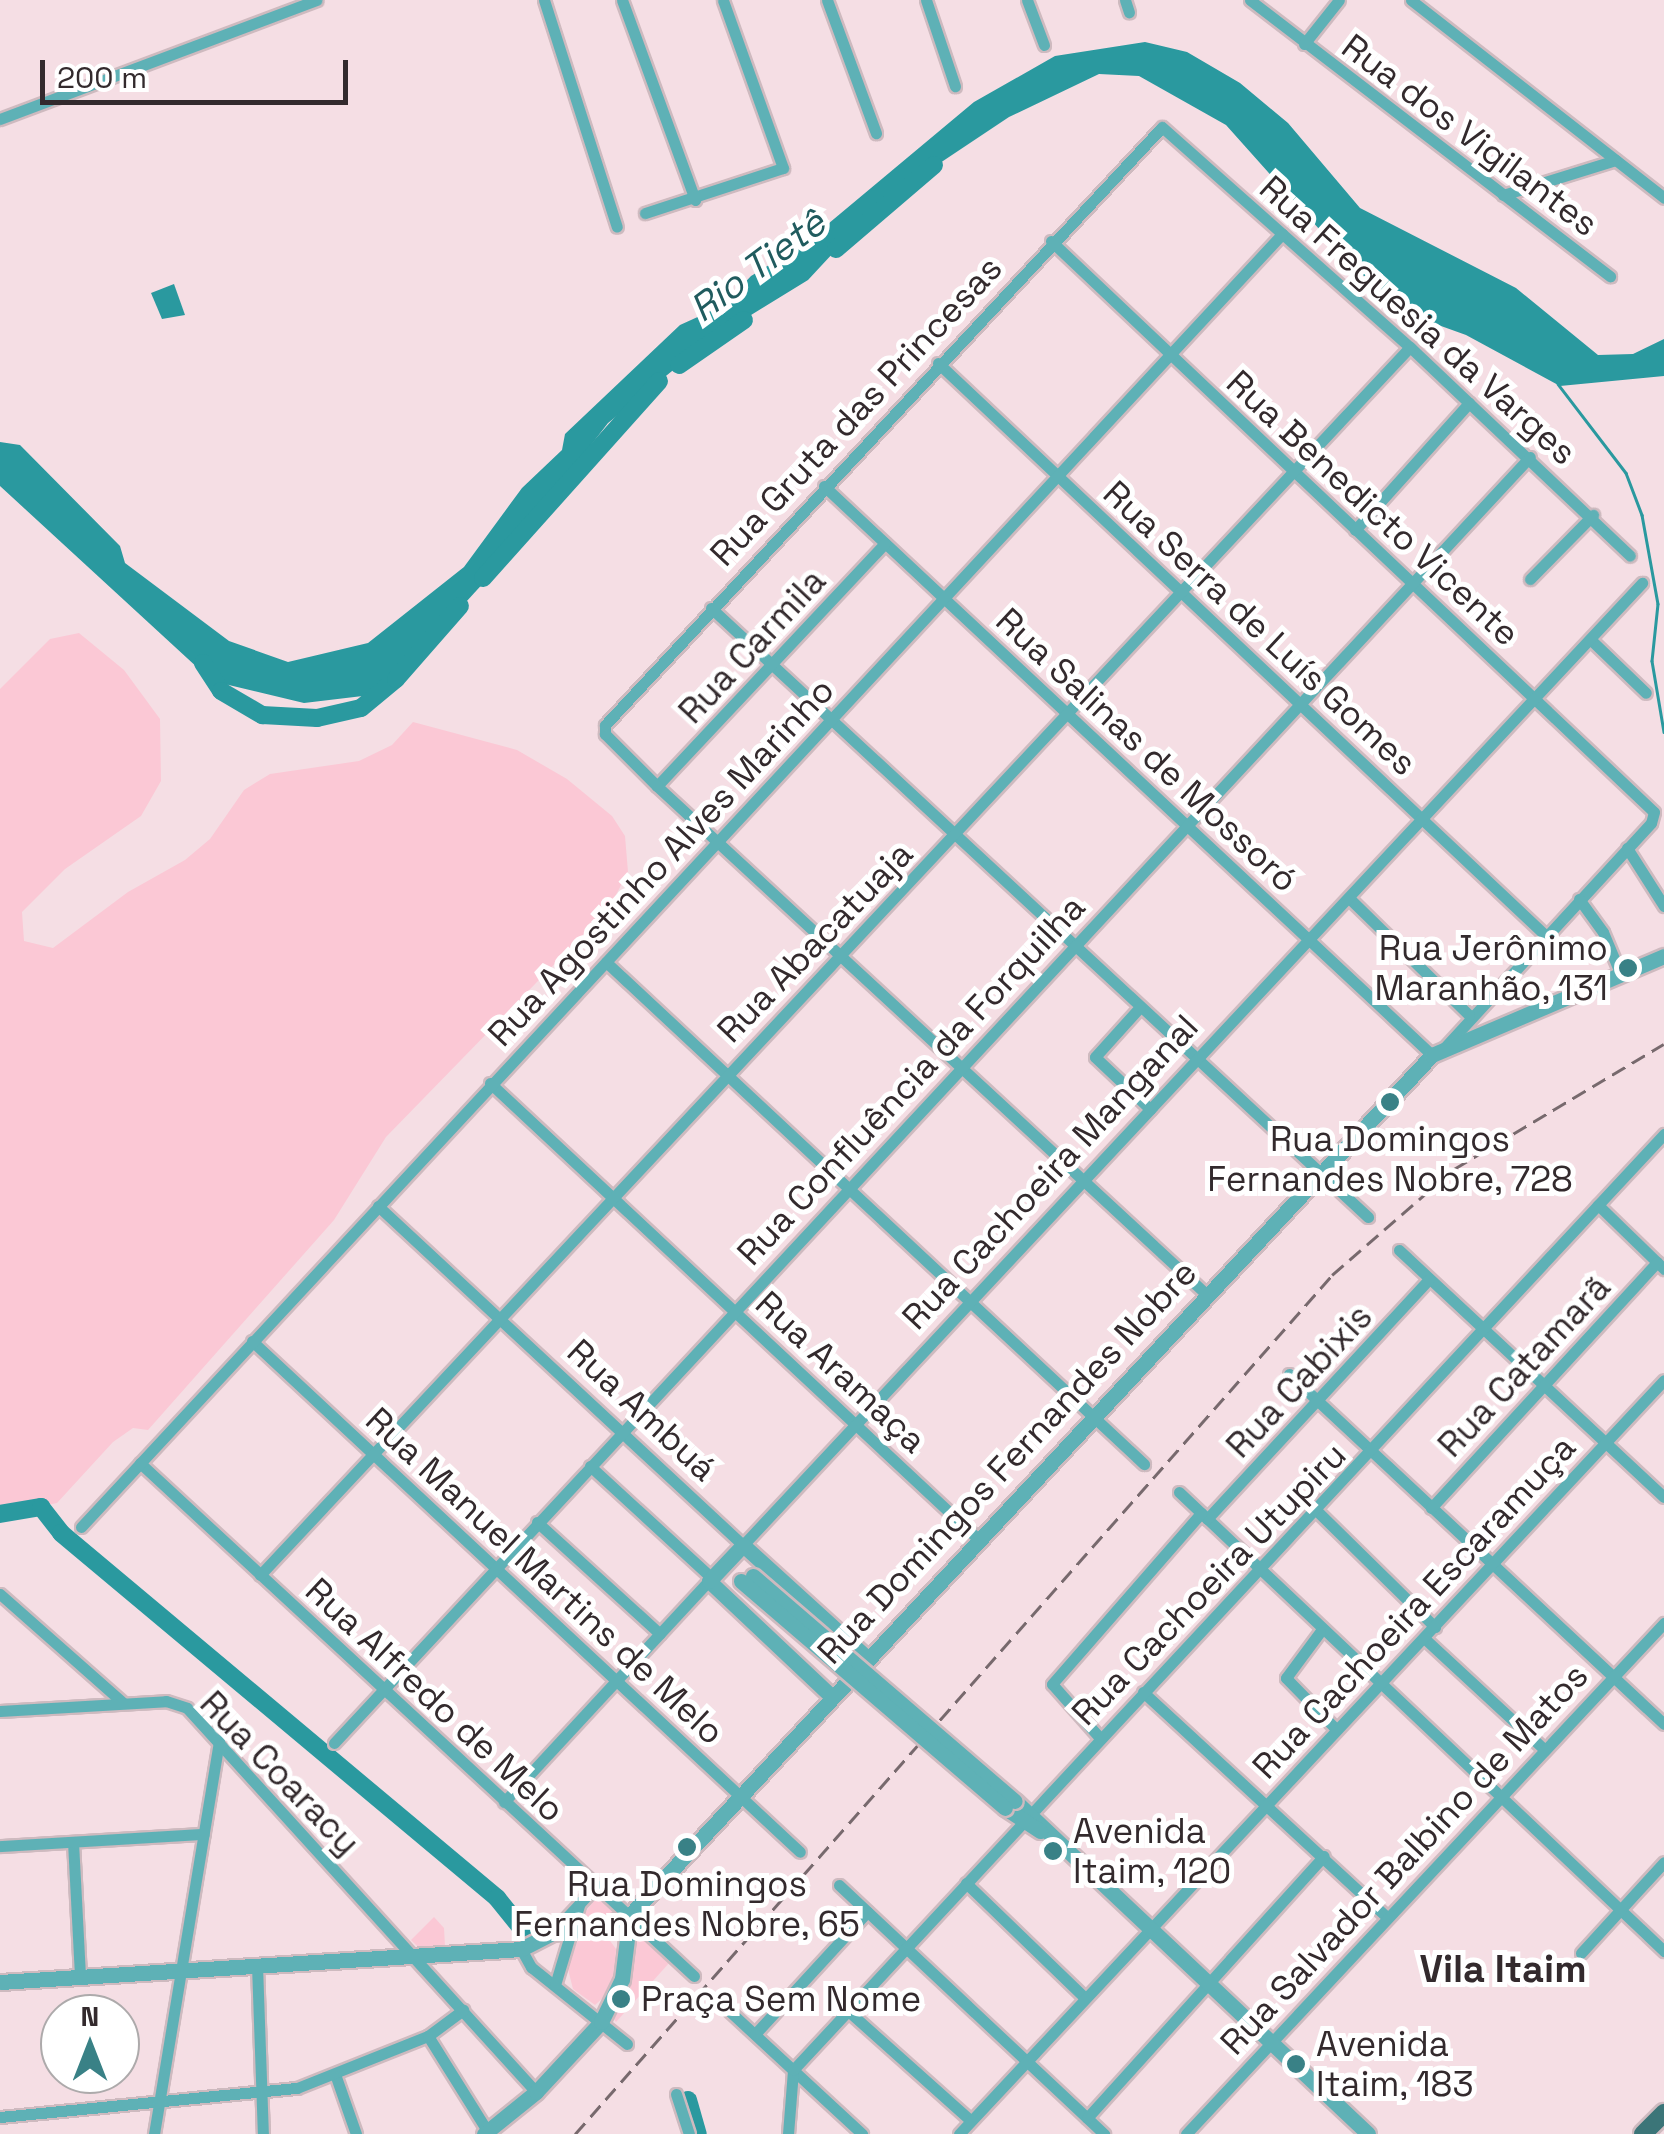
<!DOCTYPE html>
<meta charset="utf-8">
<style>
body{margin:0}
#map{position:relative;width:1664px;height:2134px;overflow:hidden;background:#f5dee4;font-family:"Space Grotesk",sans-serif}
div>[style]{position:absolute}
.green>*{inset:0;background:#fbc8d5}
.water>*{inset:0;background:#2a999f}
.stream>*{height:2.5px;margin:-1.25px;padding:0 1.25px;transform-origin:1.25px;border-radius:1.25px;background:#2a999f}
.river>*{height:18px;margin:-9px;padding:0 9px;transform-origin:9px;border-radius:9px;background:#2a999f}
.roads{filter:drop-shadow(2px 0 #cebabf) drop-shadow(-2px 0 #cebabf) drop-shadow(0 2px #cebabf) drop-shadow(0 -2px #cebabf)}
.minor>*{height:11px;margin:-5.5px;padding:0 5.5px;transform-origin:5.5px;border-radius:5.5px;background:#5eb1b6}
.tertiary>*{height:15px;margin:-7.5px;padding:0 7.5px;transform-origin:7.5px;border-radius:7.5px;background:#5eb1b6}
.primary>*{height:18px;margin:-9px;padding:0 9px;transform-origin:9px;border-radius:9px;background:#3b7578}
.rail>*{height:2.5px;margin-top:-1.25px;transform-origin:0;background:repeating-linear-gradient(90deg,#77696d 0 15px,transparent 0 23px)}
.bridges{filter:drop-shadow(2px 0 #cebabf) drop-shadow(-2px 0 #cebabf) drop-shadow(0 2px #cebabf) drop-shadow(0 -2px #cebabf)}
.tertiary-bridge>*{height:15px;margin:-7.5px;padding:0 7.5px;transform-origin:7.5px;border-radius:7.5px;background:#5eb1b6}
.dots>*{width:28px;height:28px;translate:-50% -50%;box-sizing:border-box;border:5px solid #fff;border-radius:50%}
span{translate:-50% -50%;white-space:nowrap;text-align:center;line-height:1.15;-webkit-text-stroke:10px #fff;paint-order:stroke}
.street-label{font-size:35px;color:#332a2d}
.poi-label{font-size:35px;color:#332a2d}
.right{translate:-100% -50%;text-align:right}
.left{translate:0 -50%;text-align:left}
.water-label{font-size:38px;color:#205b5e;font-style:italic}
.neighbourhood-label{font-size:38px;color:#332a2d;font-weight:700}
.north{position:absolute;left:40px;top:1994px;width:100px;height:100px;box-sizing:border-box;background:#fff;border:2px solid #adaaab;border-radius:50%;rotate:0deg;font-size:28px;font-weight:700;line-height:40px;text-align:center;color:#332a2d}
.north::after{content:'';display:block;margin:auto;width:35px;height:45px;background:#398186;clip-path:polygon(50% 0,100% 100%,50% 72%,0 100%)}
.scale{position:absolute;left:40px;top:60px;width:308px;height:45px;box-sizing:border-box;border:5px solid #332a2d;border-top:0;padding-left:12px;font-size:30px;line-height:35px;white-space:nowrap;color:#332a2d;-webkit-text-stroke:8px #fff;paint-order:stroke}
</style>
<div id="map">
<div class="green">
<i style="clip-path:polygon(79px 633px,124px 670px,160px 719px,161px 781px,141px 816px,65px 869px,22px 912px,24px 941px,53px 948px,128px 892px,185px 860px,210px 839px,244px 790px,270px 774px,359px 761px,392px 745px,413px 722px,517px 750px,567px 779px,612px 816px,625px 836px,628px 872px,609px 908px,386px 1137px,334px 1220px,148px 1430px,133px 1428px,113px 1442px,57px 1503px,0 1514px,0 689px,50px 639px)"></i>
<i style="clip-path:polygon(597px 1897px,616px 1912px,584px 1922px,583px 1915px)"></i>
<i style="clip-path:polygon(434px 1917px,444px 1928px,445px 1946px,420px 1949px,411px 1940px)"></i>
<i style="clip-path:polygon(635px 1931px,670px 1962px,616px 2022px,613px 2018px)"></i>
<i style="clip-path:polygon(588px 1935px,608px 1938px,616px 1949px,614px 1988px,595px 2005px,573px 1989px,568px 1969px,577px 1942px)"></i>
</div>
<div class="water">
<i style="clip-path:polygon(1145px 42px,1187px 52px,1240px 83px,1288px 123px,1360px 208px,1516px 288px,1598px 355px,1633px 354px,1664px 339px,1664px 376px,1560px 386px,1466px 335px,1416px 317px,1354px 268px,1226px 125px,1139px 76px,1099px 74px,1009px 117px,925px 173px,861px 223px,808px 280px,709px 341px,608px 423px,487px 579px,403px 671px,371px 695px,304px 703px,212px 681px,0 486px,0 442px,20px 445px,120px 546px,125px 563px,229px 641px,288px 662px,368px 643px,464px 567px,522px 488px,562px 450px,565px 434px,680px 325px,724px 305px,751px 276px,804px 244px,974px 102px,1055px 56px)"></i>
<i style="clip-path:polygon(174px 284px,185px 315px,162px 319px,151px 293px)"></i>
</div>
<div class="stream">
<i style="left:1558px;top:384px;width:112px;rotate:52.6deg"></i>
<i style="left:1626px;top:473px;width:45px;rotate:69.1deg"></i>
<i style="left:1642px;top:515px;width:90px;rotate:79.8deg"></i>
<i style="left:1658px;top:604px;width:57px;rotate:96deg"></i>
<i style="left:1652px;top:661px;width:72px;rotate:80.4deg"></i>
</div>
<div class="river">
<i style="left:836px;top:249px;width:129px;rotate:-40.6deg"></i>
<i style="left:679px;top:365px;width:79px;rotate:-34.7deg"></i>
<i style="left:483px;top:578px;width:264px;rotate:-48.2deg"></i>
<i style="left:203px;top:663px;width:33px;rotate:57deg"></i>
<i style="left:221px;top:691px;width:48px;rotate:30.3deg"></i>
<i style="left:262px;top:715px;width:55px;rotate:3.1deg"></i>
<i style="left:317px;top:718px;width:45px;rotate:-12.8deg"></i>
<i style="left:361px;top:708px;width:45px;rotate:-39.6deg"></i>
<i style="left:396px;top:679px;width:97px;rotate:-48.8deg"></i>
<i style="left:0;top:1514px;width:42px;rotate:-9.7deg"></i>
<i style="left:41px;top:1507px;width:33px;rotate:52deg"></i>
<i style="left:61px;top:1533px;width:569px;rotate:39.93deg"></i>
<i style="left:497px;top:1898px;width:46px;rotate:51.1deg"></i>
<i style="left:688px;top:2100px;width:35px;rotate:74deg"></i>
</div>
<div class="roads">
<div class="minor">
<i style="left:544px;top:0;width:238px;rotate:72.2deg"></i>
<i style="left:622px;top:0;width:213px;rotate:69.9deg"></i>
<i style="left:827px;top:0;width:142px;rotate:69.8deg"></i>
<i style="left:926px;top:0;width:91px;rotate:71.4deg"></i>
<i style="left:1027px;top:0;width:48px;rotate:69.3deg"></i>
<i style="left:1125px;top:0;width:13px;rotate:72deg"></i>
<i style="left:1250px;top:0;width:454px;rotate:37.5deg"></i>
<i style="left:1411px;top:0;width:321px;rotate:38deg"></i>
<i style="left:1304px;top:44px;width:56px;rotate:-51.5deg"></i>
<i style="left:0;top:119px;width:338px;rotate:-20.6deg"></i>
<i style="left:1503px;top:195px;width:118px;rotate:-17.2deg"></i>
<i style="left:645px;top:213px;width:145px;rotate:-18.1deg"></i>
<i style="left:783px;top:168px;width:178px;rotate:-109.7deg"></i>
<i style="left:1051px;top:241px;width:830px;rotate:43.44deg"></i>
<i style="left:1654px;top:812px;width:11px;rotate:105deg"></i>
<i style="left:1651px;top:823px;width:307px;rotate:132.6deg"></i>
<i style="left:938px;top:363px;width:833px;rotate:43.3deg"></i>
<i style="left:824px;top:486px;width:833px;rotate:43.1deg"></i>
<i style="left:1355px;top:530px;width:171px;rotate:-48.1deg"></i>
<i style="left:1530px;top:579px;width:90px;rotate:-45.5deg"></i>
<i style="left:711px;top:608px;width:896px;rotate:42.83deg"></i>
<i style="left:1591px;top:640px;width:76px;rotate:43.9deg"></i>
<i style="left:657px;top:786px;width:333px;rotate:-46.8deg"></i>
<i style="left:1627px;top:848px;width:69px;rotate:57.5deg"></i>
<i style="left:1350px;top:899px;width:166px;rotate:44.3deg"></i>
<i style="left:1579px;top:899px;width:41px;rotate:54deg"></i>
<i style="left:1603px;top:932px;width:47px;rotate:67.3deg"></i>
<i style="left:606px;top:962px;width:736px;rotate:43.02deg"></i>
<i style="left:1140px;top:1007px;width:67px;rotate:132deg"></i>
<i style="left:1095px;top:1057px;width:76px;rotate:43.4deg"></i>
<i style="left:490px;top:1083px;width:668px;rotate:43.06deg"></i>
<i style="left:1598px;top:1205px;width:92px;rotate:44.1deg"></i>
<i style="left:378px;top:1206px;width:498px;rotate:42.9deg"></i>
<i style="left:743px;top:1545px;width:1317px;rotate:-46.94deg"></i>
<i style="left:1399px;top:1250px;width:362px;rotate:43deg"></i>
<i style="left:1205px;top:1293px;width:747px;rotate:-137.23deg"></i>
<i style="left:657px;top:786px;width:74px;rotate:-135deg"></i>
<i style="left:605px;top:734px;width:9px;rotate:-90deg"></i>
<i style="left:605px;top:725px;width:817px;rotate:-47.03deg"></i>
<i style="left:1162px;top:127px;width:332px;rotate:41.6deg"></i>
<i style="left:1410px;top:347px;width:303px;rotate:43.5deg"></i>
<i style="left:252px;top:1341px;width:749px;rotate:43deg"></i>
<i style="left:1289px;top:1374px;width:513px;rotate:43.03deg"></i>
<i style="left:140px;top:1463px;width:755px;rotate:42.8deg"></i>
<i style="left:590px;top:1466px;width:166px;rotate:42.6deg"></i>
<i style="left:1179px;top:1492px;width:668px;rotate:43.42deg"></i>
<i style="left:1431px;top:1508px;width:334px;rotate:-47.4deg"></i>
<i style="left:1316px;top:1510px;width:167px;rotate:44.5deg"></i>
<i style="left:1207px;top:1519px;width:327px;rotate:-47.2deg"></i>
<i style="left:537px;top:1522px;width:166px;rotate:42.3deg"></i>
<i style="left:81px;top:1527px;width:1765px;rotate:-47.11deg"></i>
<i style="left:260px;top:1575px;width:1682px;rotate:-46.88deg"></i>
<i style="left:0;top:1594px;width:164px;rotate:41.5deg"></i>
<i style="left:1320px;top:1632px;width:57px;rotate:126.5deg"></i>
<i style="left:1286px;top:1678px;width:71px;rotate:45.6deg"></i>
<i style="left:1424px;top:1638px;width:163px;rotate:42.8deg"></i>
<i style="left:1143px;top:1692px;width:332px;rotate:42.7deg"></i>
<i style="left:0;top:1711px;width:166px;rotate:-3.4deg"></i>
<i style="left:166px;top:1701px;width:22px;rotate:18deg"></i>
<i style="left:187px;top:1708px;width:519px;rotate:47.73deg"></i>
<i style="left:1100px;top:1738px;width:72px;rotate:-131.6deg"></i>
<i style="left:1052px;top:1684px;width:227px;rotate:-48.9deg"></i>
<i style="left:334px;top:1743px;width:1756px;rotate:-47.08deg"></i>
<i style="left:504px;top:1802px;width:301px;rotate:-47.2deg"></i>
<i style="left:73px;top:1842px;width:134px;rotate:87deg"></i>
<i style="left:0;top:1846px;width:204px;rotate:-3.4deg"></i>
<i style="left:966px;top:1883px;width:164px;rotate:44deg"></i>
<i style="left:839px;top:1885px;width:364px;rotate:43.2deg"></i>
<i style="left:552px;top:1933px;width:63px;rotate:-46.9deg"></i>
<i style="left:521px;top:1949px;width:21px;rotate:61deg"></i>
<i style="left:531px;top:1967px;width:123px;rotate:38.7deg"></i>
<i style="left:1581px;top:1953px;width:123px;rotate:-47.6deg"></i>
<i style="left:257px;top:1965px;width:169px;rotate:88deg"></i>
<i style="left:555px;top:1985px;width:87px;rotate:-73.2deg"></i>
<i style="left:725px;top:2007px;width:187px;rotate:42.8deg"></i>
<i style="left:847px;top:2010px;width:166px;rotate:41.8deg"></i>
<i style="left:755px;top:2034px;width:166px;rotate:-47.4deg"></i>
<i style="left:428px;top:2036px;width:113px;rotate:58deg"></i>
<i style="left:335px;top:2074px;width:64px;rotate:70.7deg"></i>
<i style="left:676px;top:2094px;width:42px;rotate:72deg"></i>
<i style="left:0;top:2117px;width:298px;rotate:-5.6deg"></i>
<i style="left:297px;top:2088px;width:141px;rotate:-21.7deg"></i>
<i style="left:428px;top:2036px;width:44px;rotate:-36.6deg"></i>
<i style="left:1087px;top:2118px;width:353px;rotate:-47.9deg"></i>
<i style="left:154px;top:2134px;width:399px;rotate:-80.6deg"></i>
<i style="left:788px;top:2134px;width:64px;rotate:-85.5deg"></i>
<i style="left:793px;top:2070px;width:1279px;rotate:-47.06deg"></i>
<i style="left:959px;top:2134px;width:1032px;rotate:-46.92deg"></i>
<i style="left:1186px;top:2134px;width:700px;rotate:-46.91deg"></i>
</div>
<div class="tertiary">
<i style="left:830px;top:1695px;width:166px;rotate:-136.7deg"></i>
<i style="left:709px;top:1581px;width:50px;rotate:-46.6deg"></i>
<i style="left:743px;top:1545px;width:168px;rotate:42.3deg"></i>
<i style="left:1015px;top:1801px;width:485px;rotate:43.3deg"></i>
<i style="left:1005px;top:1808px;width:42px;rotate:33.3deg"></i>
<i style="left:0;top:1982px;width:522px;rotate:-3.62deg"></i>
<i style="left:521px;top:1949px;width:35px;rotate:-27deg"></i>
<i style="left:552px;top:1933px;width:46px;rotate:-6.2deg"></i>
<i style="left:598px;top:1928px;width:35px;rotate:-22deg"></i>
<i style="left:630px;top:1915px;width:1176px;rotate:-47deg"></i>
<i style="left:1432px;top:1055px;width:252px;rotate:-23.1deg"></i>
<i style="left:484px;top:2134px;width:67px;rotate:-38.9deg"></i>
<i style="left:536px;top:2092px;width:96px;rotate:-47.1deg"></i>
<i style="left:601px;top:2022px;width:48px;rotate:-64deg"></i>
<i style="left:622px;top:1979px;width:64px;rotate:-82.9deg"></i>
</div>
<div class="primary">
<i style="left:1643px;top:2134px;width:30px;rotate:-45deg"></i>
</div>
</div>
<div class="rail">
<i style="left:575px;top:2134px;width:1145px;rotate:-48.61deg"></i>
<i style="left:1332px;top:1275px;width:162px;rotate:-41deg"></i>
<i style="left:1454px;top:1169px;width:244px;rotate:-30.8deg"></i>
</div>
<div class="bridges">
<div class="tertiary-bridge">
<i style="left:753px;top:1576px;width:345px;rotate:40.7deg"></i>
<i style="left:741px;top:1581px;width:348px;rotate:40.7deg"></i>
</div>
</div>
<div class="dots">
<i style="left:1628px;top:968px;background:#398186"></i>
<i style="left:1390px;top:1102px;background:#398186"></i>
<i style="left:687px;top:1847px;background:#398186"></i>
<i style="left:1053px;top:1851px;background:#398186"></i>
<i style="left:621px;top:1999px;background:#398186"></i>
<i style="left:1296px;top:2064px;background:#398186"></i>
</div>
<div class="street-label">
<span style="left:1470px;top:135px;rotate:37deg">Rua dos Vigilantes</span>
<span style="left:1418px;top:320px;rotate:42deg">Rua Freguesia da Varges</span>
<span style="left:856px;top:411px;rotate:-47deg">Rua Gruta das Princesas</span>
<span style="left:1373px;top:508px;rotate:43deg">Rua Benedicto Vicente</span>
<span style="left:1260px;top:628px;rotate:43deg">Rua Serra de Luís Gomes</span>
<span style="left:752px;top:646px;rotate:-47deg">Rua Carmila</span>
<span style="left:1147px;top:750px;rotate:43deg">Rua Salinas de Mossoró</span>
<span style="left:661px;top:862px;rotate:-47deg">Rua Agostinho Alves Marinho</span>
<span style="left:815px;top:942px;rotate:-46deg">Rua Abacatuaja</span>
<span style="left:911px;top:1080px;rotate:-47deg">Rua Confluência da Forquilha</span>
<span style="left:1050px;top:1172px;rotate:-47deg">Rua Cachoeira Manganal</span>
<span style="left:1524px;top:1366px;rotate:-47deg">Rua Catamarã</span>
<span style="left:841px;top:1372px;rotate:43deg">Rua Aramaça</span>
<span style="left:1299px;top:1381px;rotate:-47deg">Rua Cabixis</span>
<span style="left:642px;top:1410px;rotate:43deg">Rua Ambuá</span>
<span style="left:1007px;top:1462px;rotate:-47deg">Rua Domingos Fernandes Nobre</span>
<span style="left:545px;top:1576px;rotate:43deg">Rua Manuel Martins de Melo</span>
<span style="left:1209px;top:1584px;rotate:-46deg">Rua Cachoeira Utupiru</span>
<span style="left:1414px;top:1607px;rotate:-47deg">Rua Cachoeira Escaramuça</span>
<span style="left:435px;top:1700px;rotate:43deg">Rua Alfredo de Melo</span>
<span style="left:280px;top:1773px;rotate:46deg">Rua Coaracy</span>
<span style="left:1404px;top:1859px;rotate:-47deg">Rua Salvador Balbino de Matos</span>
</div>
<div class="poi-label">
<span class="right" style="left:1608px;top:968px">Rua Jerônimo<br>Maranhão, 131</span>
<span style="left:1390px;top:1159px">Rua Domingos<br>Fernandes Nobre, 728</span>
<span class="left" style="left:1073px;top:1851px">Avenida<br>Itaim, 120</span>
<span style="left:687px;top:1904px">Rua Domingos<br>Fernandes Nobre, 65</span>
<span class="left" style="left:641px;top:1999px">Praça Sem Nome</span>
<span class="left" style="left:1316px;top:2064px">Avenida<br>Itaim, 183</span>
</div>
<div class="water-label">
<span style="left:758px;top:266px;rotate:-37deg">Rio Tietê</span>
</div>
<div class="neighbourhood-label">
<span style="left:1503px;top:1970px">Vila Itaim</span>
</div>
<div class="north">N</div>
<div class="scale">200 m</div>
</div>
